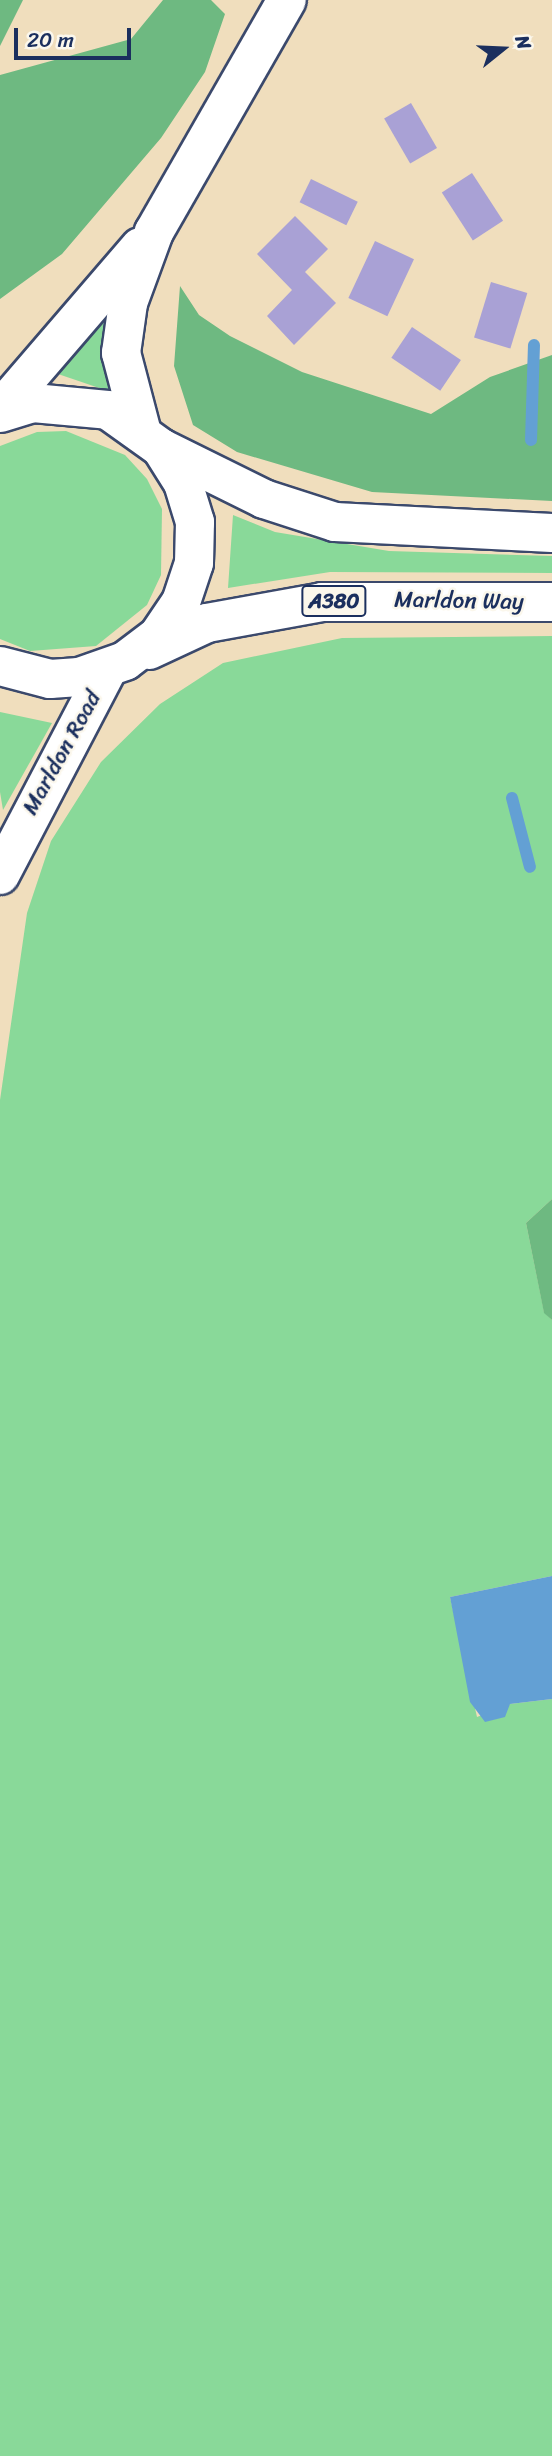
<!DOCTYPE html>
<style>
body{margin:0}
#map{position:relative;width:552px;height:2456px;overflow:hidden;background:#f0debd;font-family:Sriracha,sans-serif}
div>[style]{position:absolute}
.green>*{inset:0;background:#89d999}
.forest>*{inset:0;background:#6eb981}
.water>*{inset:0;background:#63a0d4}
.stream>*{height:12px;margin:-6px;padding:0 6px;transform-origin:6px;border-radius:6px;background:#63a0d4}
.building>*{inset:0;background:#a9a1d5;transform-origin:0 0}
.roads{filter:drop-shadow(2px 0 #3b496c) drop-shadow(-2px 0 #3b496c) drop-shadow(0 2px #3b496c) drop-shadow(0 -2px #3b496c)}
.tertiary>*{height:38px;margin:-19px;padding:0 19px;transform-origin:19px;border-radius:19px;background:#fff}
.secondary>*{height:38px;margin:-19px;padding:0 19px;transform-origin:19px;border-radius:19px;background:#fff}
.trunk>*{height:38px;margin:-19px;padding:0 19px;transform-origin:19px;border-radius:19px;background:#fff}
span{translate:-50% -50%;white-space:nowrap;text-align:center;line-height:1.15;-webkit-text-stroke:5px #fbf7ec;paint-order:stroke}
.shield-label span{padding:2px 5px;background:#fbf7ec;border:2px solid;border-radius:5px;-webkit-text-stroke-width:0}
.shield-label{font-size:21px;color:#1b2f5e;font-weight:700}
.street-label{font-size:23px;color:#1b2f5e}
.north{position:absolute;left:468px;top:14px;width:70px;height:70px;-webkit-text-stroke:5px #fbf7ec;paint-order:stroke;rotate:72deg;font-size:19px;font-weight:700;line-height:28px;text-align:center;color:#1b2f5e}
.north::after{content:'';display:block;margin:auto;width:24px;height:32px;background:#1b2f5e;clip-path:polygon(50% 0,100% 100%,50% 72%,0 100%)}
.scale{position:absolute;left:14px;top:28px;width:117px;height:32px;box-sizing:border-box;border:4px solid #1b2f5e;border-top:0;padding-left:9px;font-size:21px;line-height:24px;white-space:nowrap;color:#1b2f5e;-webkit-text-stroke:5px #fbf7ec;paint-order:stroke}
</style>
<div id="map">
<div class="green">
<i style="clip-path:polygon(111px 314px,111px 392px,58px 374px)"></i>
<i style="clip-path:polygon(66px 431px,125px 455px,147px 479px,162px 509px,161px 575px,147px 605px,96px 646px,30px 651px,0 639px,0 446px,37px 432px)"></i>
<i style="clip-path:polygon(233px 515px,275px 532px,389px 551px,552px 556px,552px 573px,330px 572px,228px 588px)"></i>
<i style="clip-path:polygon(552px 636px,552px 1199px,526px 1223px,544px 1312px,552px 1320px,552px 1576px,450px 1597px,477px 1717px,510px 1704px,552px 1699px,552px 2456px,0 2456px,0 1100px,27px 913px,51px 841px,101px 762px,160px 704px,223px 663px,342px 638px)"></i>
<i style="clip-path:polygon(0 712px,52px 723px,3px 810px,0 792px)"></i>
</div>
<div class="forest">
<i style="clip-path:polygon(0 0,23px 0,0 46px)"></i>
<i style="clip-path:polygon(163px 0,211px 0,225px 14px,205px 72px,161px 138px,62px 254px,0 299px,0 75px,131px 39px)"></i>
<i style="clip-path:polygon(180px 286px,199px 315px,230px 336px,302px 372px,431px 414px,490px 377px,552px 355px,552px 501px,372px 492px,237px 452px,193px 425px,174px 366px)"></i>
<i style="clip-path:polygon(552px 1199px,552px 1320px,544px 1313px,526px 1223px)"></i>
</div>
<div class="water">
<i style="clip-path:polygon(552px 1576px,552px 1699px,510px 1704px,505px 1717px,485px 1722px,470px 1702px,450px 1597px)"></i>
</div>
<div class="stream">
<i style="left:531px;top:440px;width:95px;rotate:-88.2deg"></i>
<i style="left:512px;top:798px;width:71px;rotate:75.4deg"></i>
</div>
<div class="building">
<i style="left:411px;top:103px;width:52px;height:31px;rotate:60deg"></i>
<i style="left:472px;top:173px;width:57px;height:36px;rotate:57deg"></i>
<i style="left:311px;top:179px;width:52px;height:26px;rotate:26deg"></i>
<i style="clip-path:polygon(295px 216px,328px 249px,305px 272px,336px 303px,294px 345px,267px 316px,292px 290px,257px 254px)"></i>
<i style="left:375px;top:241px;width:43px;height:63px;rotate:25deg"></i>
<i style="left:491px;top:282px;width:38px;height:58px;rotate:17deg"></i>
<i style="left:412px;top:327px;width:59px;height:37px;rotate:34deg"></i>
</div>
<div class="roads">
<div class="tertiary">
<i style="left:0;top:410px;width:215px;rotate:-49.3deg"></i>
<i style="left:141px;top:429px;width:79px;rotate:-104.7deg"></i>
<i style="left:121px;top:353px;width:50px;rotate:-82deg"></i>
<i style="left:128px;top:303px;width:76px;rotate:-69.9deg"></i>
<i style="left:154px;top:232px;width:267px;rotate:-60.2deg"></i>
</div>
<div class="secondary">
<i style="left:0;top:875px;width:231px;rotate:-62.4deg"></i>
</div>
<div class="trunk">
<i style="left:0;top:413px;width:34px;rotate:-17deg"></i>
<i style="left:33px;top:403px;width:75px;rotate:5.3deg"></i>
<i style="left:108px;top:410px;width:65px;rotate:35.6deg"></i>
<i style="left:161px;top:448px;width:41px;rotate:57.8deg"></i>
<i style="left:183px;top:483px;width:41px;rotate:72.9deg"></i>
<i style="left:195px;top:522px;width:41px;rotate:91.4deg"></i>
<i style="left:194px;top:563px;width:41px;rotate:108.4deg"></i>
<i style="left:181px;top:602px;width:41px;rotate:124.1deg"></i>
<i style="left:158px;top:636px;width:41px;rotate:142.9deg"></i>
<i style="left:125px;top:661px;width:49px;rotate:160.8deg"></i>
<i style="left:79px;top:677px;width:29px;rotate:176deg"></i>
<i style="left:50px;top:679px;width:52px;rotate:-165.4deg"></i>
<i style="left:161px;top:448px;width:115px;rotate:26.3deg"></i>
<i style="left:264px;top:499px;width:75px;rotate:17.9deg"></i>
<i style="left:335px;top:522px;width:217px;rotate:2.9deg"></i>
<i style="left:149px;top:650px;width:64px;rotate:-25deg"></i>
<i style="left:207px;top:623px;width:117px;rotate:-10.3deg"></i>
<i style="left:322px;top:602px;width:230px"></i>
</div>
</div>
<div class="shield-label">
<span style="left:334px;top:601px">A380</span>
</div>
<div class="street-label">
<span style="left:459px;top:601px;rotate:1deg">Marldon Way</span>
<span style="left:62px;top:753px;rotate:-61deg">Marldon Road</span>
</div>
<div class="north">N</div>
<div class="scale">20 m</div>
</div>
